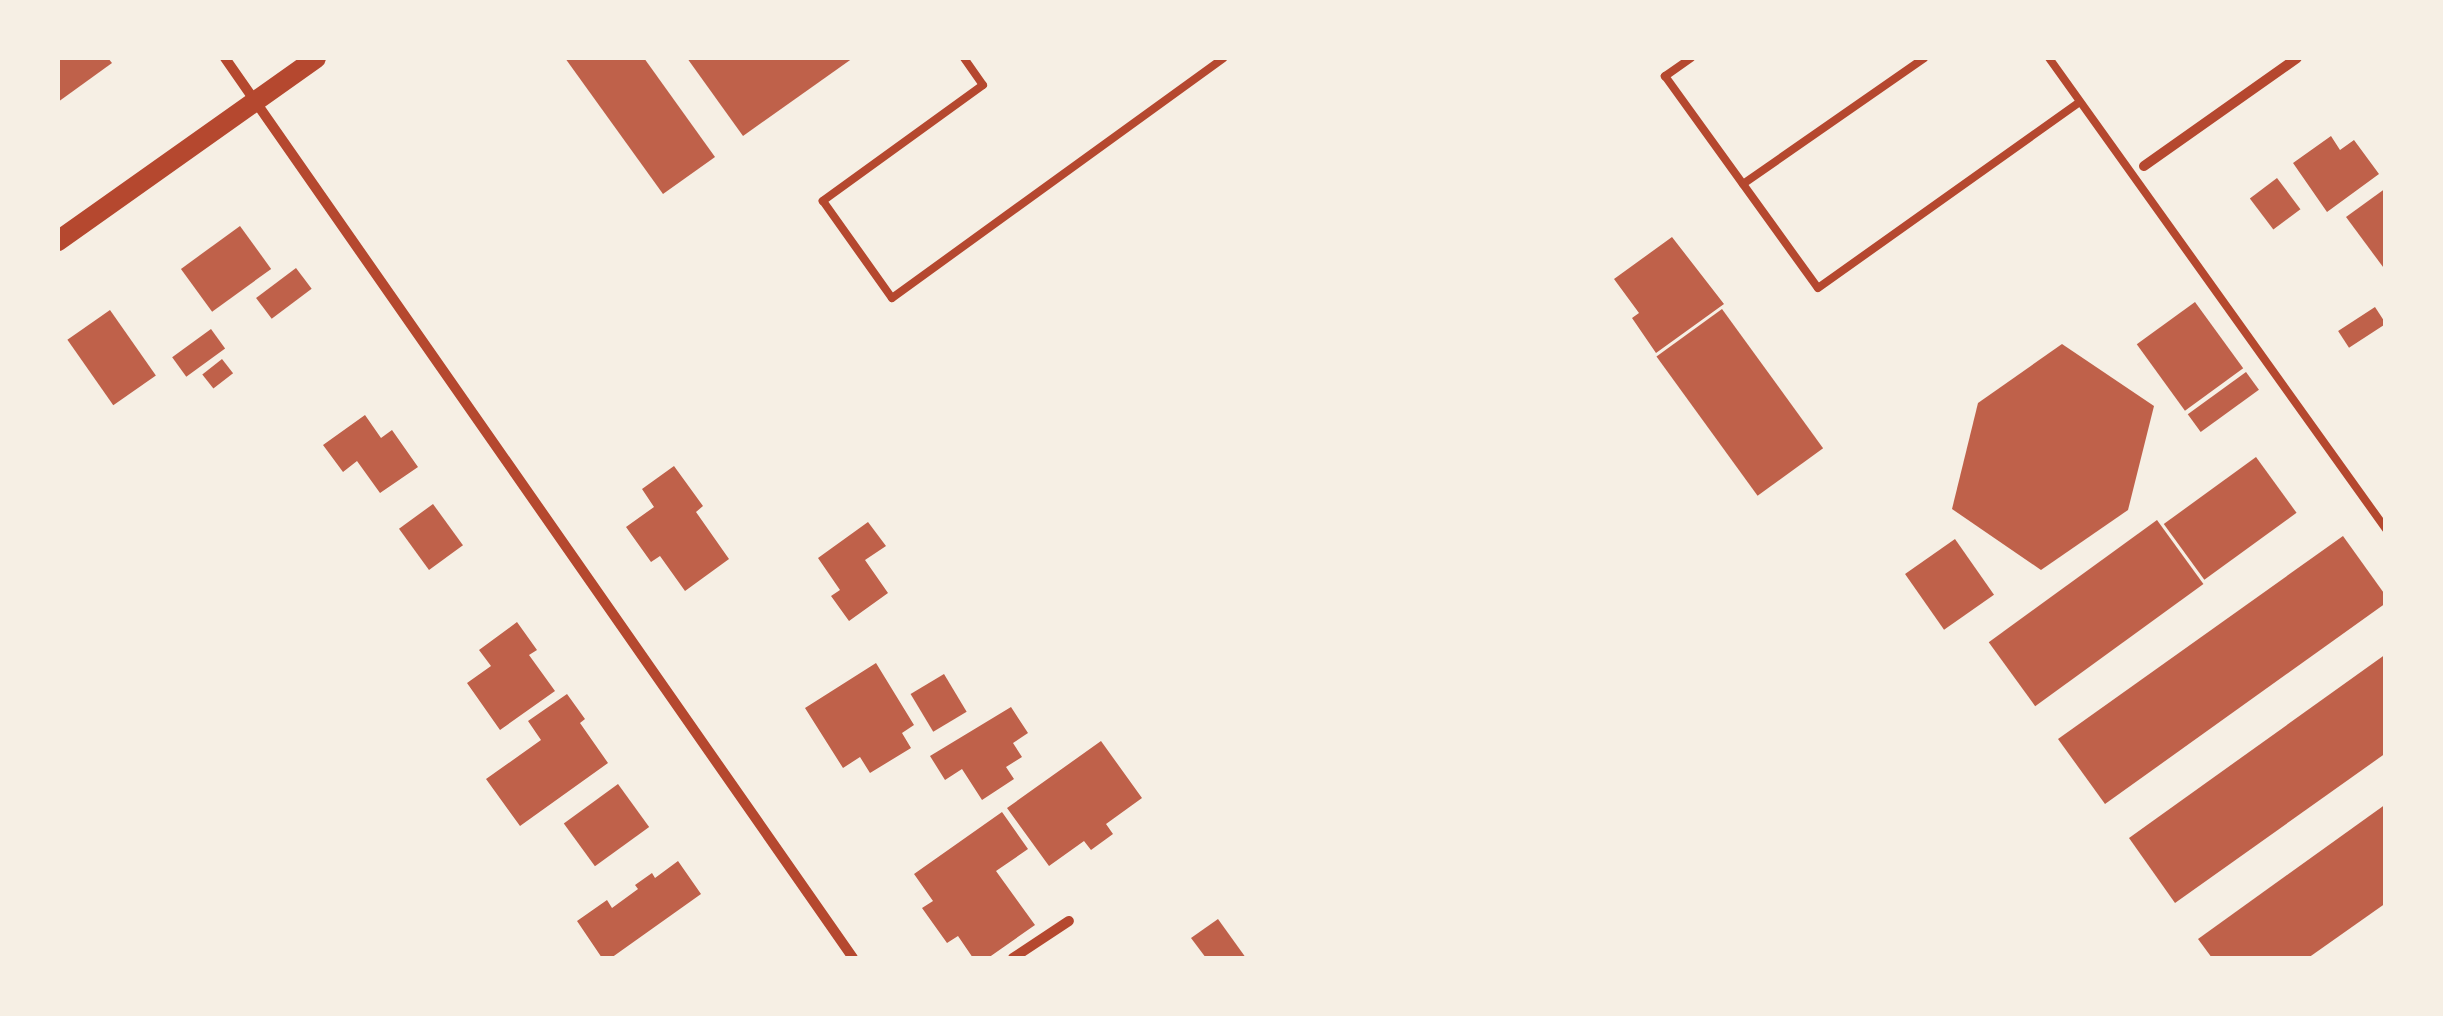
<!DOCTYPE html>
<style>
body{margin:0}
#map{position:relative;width:2443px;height:1016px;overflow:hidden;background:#f6efe4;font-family:"Source Sans 3",sans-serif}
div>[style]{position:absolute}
.building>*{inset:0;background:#bf614a;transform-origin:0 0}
.service>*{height:8px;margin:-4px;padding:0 4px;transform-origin:4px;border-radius:4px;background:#b5482f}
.minor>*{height:10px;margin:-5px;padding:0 5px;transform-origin:5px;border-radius:5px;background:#b5482f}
.secondary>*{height:20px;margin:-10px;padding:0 10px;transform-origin:10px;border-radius:10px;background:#b5482f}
span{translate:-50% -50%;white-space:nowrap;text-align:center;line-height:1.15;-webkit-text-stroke:8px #f6efe4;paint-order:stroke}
.frame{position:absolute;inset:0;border:60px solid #f6efe4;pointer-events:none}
</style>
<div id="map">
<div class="building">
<i style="clip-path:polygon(58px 58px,108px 58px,112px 63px,58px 102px)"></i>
<i style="clip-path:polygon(565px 58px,644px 58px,715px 157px,663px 194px)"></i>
<i style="clip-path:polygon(687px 58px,853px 58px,743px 136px)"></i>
<i style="clip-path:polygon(2331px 136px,2340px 150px,2354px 140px,2379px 174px,2327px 212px,2293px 163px)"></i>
<i style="left:2277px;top:178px;width:39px;height:34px;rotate:53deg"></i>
<i style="clip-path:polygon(2386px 188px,2386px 271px,2346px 217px)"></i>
<i style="left:240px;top:226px;width:53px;height:73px;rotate:54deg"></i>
<i style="clip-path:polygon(1672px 237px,1724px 304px,1656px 353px,1632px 318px,1639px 313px,1614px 279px)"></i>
<i style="left:296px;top:268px;width:26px;height:50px;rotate:53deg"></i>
<i style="left:2195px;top:302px;width:82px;height:72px;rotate:54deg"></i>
<i style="left:2375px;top:307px;width:20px;height:44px;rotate:57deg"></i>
<i style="left:1722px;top:309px;width:172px;height:81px;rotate:54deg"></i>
<i style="left:110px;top:310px;width:80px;height:52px;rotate:55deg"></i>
<i style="left:211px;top:329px;width:24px;height:48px;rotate:54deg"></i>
<i style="clip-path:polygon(2062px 344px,2154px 406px,2128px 510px,2041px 570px,1952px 509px,1978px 403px)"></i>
<i style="left:222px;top:359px;width:18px;height:25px;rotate:52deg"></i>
<i style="left:2246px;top:372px;width:22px;height:72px;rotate:54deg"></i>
<i style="clip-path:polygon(365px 415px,381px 438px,392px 430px,418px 467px,380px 493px,357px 461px,343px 472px,323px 445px)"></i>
<i style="left:2256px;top:457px;width:69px;height:114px;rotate:54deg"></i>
<i style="clip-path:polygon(674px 466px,703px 506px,696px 512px,729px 559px,685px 591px,660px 556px,651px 562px,626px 527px,654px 507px,642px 489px)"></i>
<i style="left:433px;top:504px;width:51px;height:42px;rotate:54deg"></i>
<i style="left:2157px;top:520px;width:79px;height:208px;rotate:54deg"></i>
<i style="clip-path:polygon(868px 522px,886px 546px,865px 560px,888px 593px,849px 621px,831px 596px,840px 590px,818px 558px)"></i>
<i style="clip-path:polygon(2343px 536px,2386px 596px,2386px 603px,2105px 804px,2058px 739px)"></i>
<i style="left:1955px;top:539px;width:68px;height:61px;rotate:55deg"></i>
<i style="clip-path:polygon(517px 622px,537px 650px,529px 655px,555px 691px,500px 730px,467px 683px,491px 666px,479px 650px)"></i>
<i style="clip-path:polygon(2386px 654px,2386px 753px,2175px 903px,2129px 838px)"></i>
<i style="clip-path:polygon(876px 663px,914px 725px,902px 733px,911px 748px,870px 773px,860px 757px,843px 768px,805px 708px)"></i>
<i style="left:944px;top:674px;width:44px;height:39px;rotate:59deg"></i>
<i style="clip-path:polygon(567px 694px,585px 719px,580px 723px,608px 763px,520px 826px,486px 779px,541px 740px,528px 721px)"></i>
<i style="clip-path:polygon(1011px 707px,1028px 733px,1013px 743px,1022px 757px,1006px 767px,1014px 779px,982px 800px,962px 769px,945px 780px,930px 756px)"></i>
<i style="clip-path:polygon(1101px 741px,1142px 798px,1106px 824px,1113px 834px,1091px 850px,1084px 841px,1049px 866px,1007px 808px)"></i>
<i style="left:618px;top:784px;width:53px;height:67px;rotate:54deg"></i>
<i style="clip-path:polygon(2386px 804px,2386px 903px,2308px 958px,2212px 958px,2198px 939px)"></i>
<i style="clip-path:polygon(1002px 812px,1028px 849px,996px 871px,1035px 925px,988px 958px,973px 958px,958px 936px,947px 943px,922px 908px,933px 901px,914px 874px)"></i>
<i style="clip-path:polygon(678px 861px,701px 894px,611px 958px,602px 958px,577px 921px,607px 900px,612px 908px,638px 889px,635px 885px,652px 873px,655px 878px)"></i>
<i style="clip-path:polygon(1218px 919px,1246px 958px,1206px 958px,1191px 938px)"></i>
</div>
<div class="service">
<i style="left:964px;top:58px;width:33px;rotate:55deg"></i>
<i style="left:983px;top:85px;width:198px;rotate:144.1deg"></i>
<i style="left:823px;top:201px;width:119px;rotate:54.6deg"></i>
<i style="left:892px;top:298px;width:409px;rotate:-35.9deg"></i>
<i style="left:1691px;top:58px;width:32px;rotate:145deg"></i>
<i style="left:1665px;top:76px;width:261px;rotate:54.2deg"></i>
<i style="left:1818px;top:288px;width:321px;rotate:-35.4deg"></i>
<i style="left:2049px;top:58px;width:579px;rotate:54.42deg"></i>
<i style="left:1743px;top:184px;width:221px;rotate:-34.8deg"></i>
</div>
<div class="minor">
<i style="left:225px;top:58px;width:1097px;rotate:55.09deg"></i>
<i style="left:2144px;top:166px;width:187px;rotate:-35.2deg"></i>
<i style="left:1013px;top:958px;width:67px;rotate:-33.5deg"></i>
</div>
<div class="secondary">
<i style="left:58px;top:241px;width:316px;rotate:-35.3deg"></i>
</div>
<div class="frame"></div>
</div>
